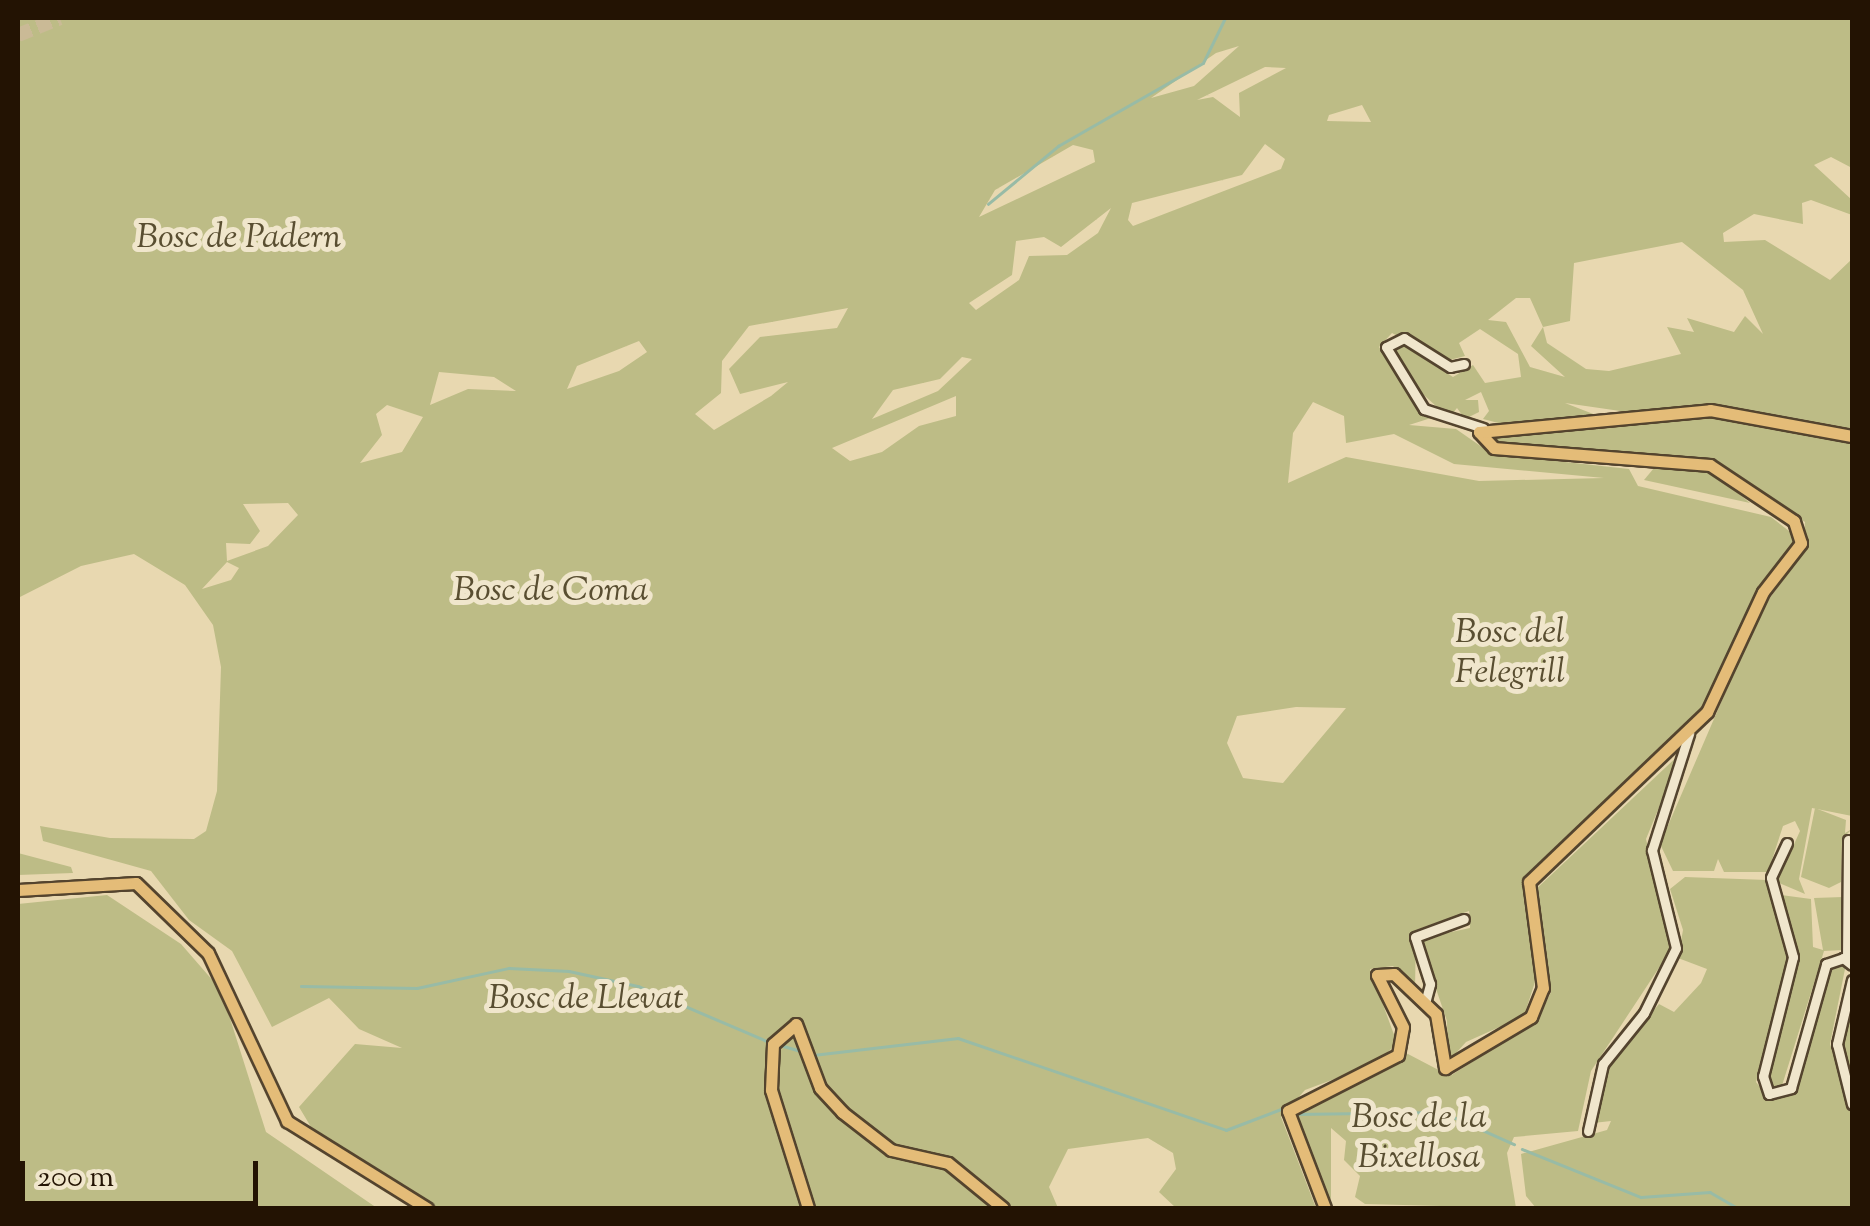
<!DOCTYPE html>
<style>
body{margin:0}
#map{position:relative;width:1870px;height:1226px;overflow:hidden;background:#e8d8b0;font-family:"Sorts Mill Goudy",serif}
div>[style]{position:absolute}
.green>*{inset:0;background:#bdbc86}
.stream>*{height:2.5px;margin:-1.25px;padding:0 1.25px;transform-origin:1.25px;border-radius:1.25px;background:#98bba6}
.highway-tunnel>*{height:14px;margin-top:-7px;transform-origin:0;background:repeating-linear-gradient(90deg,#caba96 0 14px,transparent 0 21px)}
.roads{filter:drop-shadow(2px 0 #54442e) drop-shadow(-2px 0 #54442e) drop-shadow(0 2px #54442e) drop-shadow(0 -2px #54442e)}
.minor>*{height:9px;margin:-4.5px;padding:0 4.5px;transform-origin:4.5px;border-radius:4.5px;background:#f0e6cc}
.major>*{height:11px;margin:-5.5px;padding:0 5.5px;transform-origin:5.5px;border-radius:5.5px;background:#e4bc78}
span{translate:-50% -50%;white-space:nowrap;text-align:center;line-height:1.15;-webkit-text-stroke:10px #f0e6cc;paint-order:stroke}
.park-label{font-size:35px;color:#594e31;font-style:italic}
.frame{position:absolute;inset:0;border:20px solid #231303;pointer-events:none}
.scale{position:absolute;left:20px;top:1161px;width:238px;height:45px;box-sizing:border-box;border:5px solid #231303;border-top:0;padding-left:12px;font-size:30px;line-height:35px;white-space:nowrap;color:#231303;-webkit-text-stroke:8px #f0e6cc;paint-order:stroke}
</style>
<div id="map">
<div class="green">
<i style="clip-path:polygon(evenodd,18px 18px,1852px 18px,1852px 168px,1831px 157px,1814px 165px,1852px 200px,1852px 215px,1811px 200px,1802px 203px,1803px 224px,1754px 214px,1723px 233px,1724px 242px,1765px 240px,1830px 280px,1852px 259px,1852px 432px,1740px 409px,1634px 413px,1565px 403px,1601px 417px,1510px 426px,1483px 419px,1489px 411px,1481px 392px,1465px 400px,1478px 400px,1479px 412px,1465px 419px,1457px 408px,1449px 418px,1413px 385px,1391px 348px,1398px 341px,1453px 377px,1473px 365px,1485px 383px,1521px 377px,1518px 354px,1480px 329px,1459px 343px,1465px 356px,1446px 361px,1392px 333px,1379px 347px,1431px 418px,1409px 425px,1456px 429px,1492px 454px,1629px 469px,1638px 486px,1771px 517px,1798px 538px,1697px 718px,1525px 881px,1535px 982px,1524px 1016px,1466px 1042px,1448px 1062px,1447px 1021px,1419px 939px,1470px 928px,1469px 911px,1416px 930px,1415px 990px,1393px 966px,1370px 969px,1397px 1043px,1377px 1063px,1305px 1090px,1281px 1117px,1316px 1208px,1176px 1208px,1159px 1192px,1176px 1169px,1173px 1153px,1148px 1138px,1068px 1149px,1049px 1187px,1058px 1208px,437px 1208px,317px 1137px,299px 1107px,355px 1044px,402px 1048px,359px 1029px,329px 998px,272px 1027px,232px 951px,189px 920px,151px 871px,43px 841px,40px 826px,110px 838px,194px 839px,206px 831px,217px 791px,221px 667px,213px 625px,185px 585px,134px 554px,81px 566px,18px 598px,18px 18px,1239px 46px,1194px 86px,1151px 98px,1216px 53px,1239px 46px,18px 18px,1265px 67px,1286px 68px,1239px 93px,1240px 117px,1213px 97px,1197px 100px,1265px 67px,18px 18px,1362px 105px,1371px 122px,1327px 121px,1329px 115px,1362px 105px,18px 18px,1265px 144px,1285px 159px,1281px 169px,1133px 226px,1128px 220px,1132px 203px,1242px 175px,1265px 144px,18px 18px,1073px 145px,1093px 150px,1095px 162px,979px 217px,995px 190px,1073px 145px,18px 18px,1111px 208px,1098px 233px,1067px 255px,1029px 256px,1019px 280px,976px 310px,969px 303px,1012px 275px,1016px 241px,1044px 237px,1061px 247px,1111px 208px,18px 18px,1682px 242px,1743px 290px,1763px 334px,1745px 316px,1734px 332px,1687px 318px,1694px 332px,1667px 327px,1681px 354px,1609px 371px,1586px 369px,1547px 343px,1543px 327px,1570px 321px,1574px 263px,1682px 242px,18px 18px,1516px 298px,1530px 298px,1543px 327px,1531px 346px,1565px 377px,1530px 367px,1506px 322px,1488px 320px,1516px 298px,18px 18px,848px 308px,837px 328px,760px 337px,729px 369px,740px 394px,788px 382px,771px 396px,714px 430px,695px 414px,721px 393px,722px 361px,749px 326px,848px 308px,18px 18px,639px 341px,647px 352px,619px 371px,567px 389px,577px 366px,639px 341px,18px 18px,962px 357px,972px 359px,938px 391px,872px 419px,893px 390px,940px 379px,962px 357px,18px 18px,439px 372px,494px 377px,516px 391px,468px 389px,430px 405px,439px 372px,18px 18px,956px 396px,956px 416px,919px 426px,882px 452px,850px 461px,832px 448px,956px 396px,18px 18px,1313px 402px,1344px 416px,1346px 443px,1394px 434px,1454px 464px,1604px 478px,1479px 481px,1346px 457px,1288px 483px,1293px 433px,1313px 402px,18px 18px,387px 405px,423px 417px,402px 452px,360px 463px,382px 435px,376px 414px,387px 405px,18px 18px,288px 503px,298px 515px,268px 546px,227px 561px,226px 543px,250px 544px,260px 531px,243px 504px,288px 503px,18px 18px,227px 562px,239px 568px,231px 580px,202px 589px,227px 562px,18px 18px,1296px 707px,1346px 708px,1283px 783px,1243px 778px,1227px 743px,1237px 716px,1296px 707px)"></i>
<i style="clip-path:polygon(1726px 414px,1852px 440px,1852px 816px,1812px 808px,1799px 879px,1805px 894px,1777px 882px,1800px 831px,1795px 821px,1783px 826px,1768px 872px,1724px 872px,1718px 859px,1714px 871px,1673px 871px,1660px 844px,1761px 610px,1803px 553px,1805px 522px,1730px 473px,1489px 440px,1491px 433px)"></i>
<i style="clip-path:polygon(1654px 468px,1712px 472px,1750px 503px,1644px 480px)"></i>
<i style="clip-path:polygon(1682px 752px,1646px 839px,1672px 948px,1591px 1071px,1578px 1131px,1514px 1137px,1507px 1153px,1516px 1208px,1365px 1204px,1355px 1197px,1360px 1176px,1344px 1160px,1346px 1141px,1331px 1128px,1331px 1199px,1325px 1195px,1296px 1112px,1408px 1054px,1450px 1076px,1537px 1021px,1551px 992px,1534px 891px)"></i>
<i style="clip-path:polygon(1815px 808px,1846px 820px,1845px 833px,1852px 829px,1842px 839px,1841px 882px,1829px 888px,1801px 877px)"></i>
<i style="clip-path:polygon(18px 853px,71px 867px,73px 873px,18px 875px)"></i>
<i style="clip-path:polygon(1685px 877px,1767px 880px,1785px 927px,1787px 958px,1756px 1082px,1770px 1100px,1795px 1090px,1829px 971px,1846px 964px,1830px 1044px,1852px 1109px,1852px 1208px,1536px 1208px,1526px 1196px,1521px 1154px,1607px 1130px,1611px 1121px,1593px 1123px,1612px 1059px,1659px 1004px,1674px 1012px,1701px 983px,1707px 969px,1678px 958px,1683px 930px,1670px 889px)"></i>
<i style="clip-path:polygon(107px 895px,181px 944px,221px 990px,266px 1132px,377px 1208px,18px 1208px,18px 904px)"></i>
<i style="clip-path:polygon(1781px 895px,1811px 899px,1813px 947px,1823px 950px,1814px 898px,1843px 897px,1843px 950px,1824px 951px,1780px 1092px,1767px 1082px,1798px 950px)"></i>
<i style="clip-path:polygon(1852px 999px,1852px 1099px,1841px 1045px)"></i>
</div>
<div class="stream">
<i style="left:988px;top:204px;width:91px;rotate:-39.6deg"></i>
<i style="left:1058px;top:146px;width:167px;rotate:-29.8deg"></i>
<i style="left:1203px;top:63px;width:50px;rotate:-63.9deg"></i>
<i style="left:301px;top:986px;width:116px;rotate:1deg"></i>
<i style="left:417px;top:988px;width:94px;rotate:-12.3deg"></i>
<i style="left:509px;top:968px;width:60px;rotate:2.9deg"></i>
<i style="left:569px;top:971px;width:71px;rotate:12.3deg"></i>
<i style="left:638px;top:986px;width:140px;rotate:23.1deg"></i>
<i style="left:780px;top:1045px;width:22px;rotate:16deg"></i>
<i style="left:813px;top:1055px;width:146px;rotate:-6.7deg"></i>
<i style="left:958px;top:1038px;width:283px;rotate:18.9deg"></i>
<i style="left:1226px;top:1130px;width:59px;rotate:-20.9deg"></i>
<i style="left:1294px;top:1114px;width:148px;rotate:-0.8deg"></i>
<i style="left:1442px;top:1112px;width:79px;rotate:24deg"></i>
<i style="left:1522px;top:1149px;width:128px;rotate:22deg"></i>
<i style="left:1641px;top:1197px;width:69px;rotate:-4.1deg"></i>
<i style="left:1710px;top:1192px;width:32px;rotate:30deg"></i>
</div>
<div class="highway-tunnel">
<i style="left:18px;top:35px;width:45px;rotate:-22deg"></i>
</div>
<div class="roads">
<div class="minor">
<i style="left:1464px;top:364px;width:14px;rotate:168deg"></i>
<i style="left:1450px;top:367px;width:54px;rotate:-147.8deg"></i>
<i style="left:1404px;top:338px;width:20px;rotate:153deg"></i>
<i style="left:1386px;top:347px;width:73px;rotate:58.5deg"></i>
<i style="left:1424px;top:409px;width:62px;rotate:17.9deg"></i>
<i style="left:1787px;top:843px;width:38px;rotate:115deg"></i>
<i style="left:1771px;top:878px;width:82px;rotate:74.4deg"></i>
<i style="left:1793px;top:957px;width:123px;rotate:104.1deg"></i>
<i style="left:1763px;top:1076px;width:19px;rotate:72deg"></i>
<i style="left:1769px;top:1094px;width:23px;rotate:-15deg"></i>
<i style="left:1791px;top:1088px;width:129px;rotate:-74.2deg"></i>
<i style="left:1826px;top:964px;width:18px;rotate:-19deg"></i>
<i style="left:1843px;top:958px;width:11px;rotate:38deg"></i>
<i style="left:1847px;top:959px;width:119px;rotate:-89.5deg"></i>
<i style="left:1852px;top:980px;width:66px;rotate:103.2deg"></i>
<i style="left:1837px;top:1044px;width:62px;rotate:76deg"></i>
<i style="left:1425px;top:1003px;width:20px;rotate:-75deg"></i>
<i style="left:1430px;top:984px;width:49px;rotate:-107.7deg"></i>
<i style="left:1415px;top:937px;width:52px;rotate:-20.2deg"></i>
<i style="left:1588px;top:1131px;width:69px;rotate:-77.4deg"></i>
<i style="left:1603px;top:1064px;width:65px;rotate:-51.2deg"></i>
<i style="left:1644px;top:1013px;width:72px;rotate:-63.8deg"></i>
<i style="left:1676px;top:948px;width:101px;rotate:-103.8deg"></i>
<i style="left:1652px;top:850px;width:122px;rotate:-72.3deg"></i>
</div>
<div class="major">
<i style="left:18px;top:890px;width:118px;rotate:-3.4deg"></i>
<i style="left:136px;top:883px;width:100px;rotate:44.2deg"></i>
<i style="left:208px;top:953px;width:186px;rotate:64.8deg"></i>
<i style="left:287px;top:1121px;width:165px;rotate:31.9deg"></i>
<i style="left:808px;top:1208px;width:124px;rotate:-107.4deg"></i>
<i style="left:771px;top:1090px;width:46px;rotate:-87.5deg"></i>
<i style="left:773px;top:1044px;width:30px;rotate:-41deg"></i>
<i style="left:796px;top:1024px;width:68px;rotate:69.4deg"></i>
<i style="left:820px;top:1088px;width:33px;rotate:47deg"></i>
<i style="left:842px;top:1112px;width:62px;rotate:37.8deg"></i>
<i style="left:891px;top:1150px;width:58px;rotate:12.8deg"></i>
<i style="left:948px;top:1163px;width:71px;rotate:39.3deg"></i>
<i style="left:1325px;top:1208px;width:104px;rotate:-110.9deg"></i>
<i style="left:1288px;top:1111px;width:123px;rotate:-27deg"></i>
<i style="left:1398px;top:1055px;width:28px;rotate:-80deg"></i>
<i style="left:1403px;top:1027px;width:58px;rotate:-116.6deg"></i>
<i style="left:1377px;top:975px;width:17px;rotate:-3deg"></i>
<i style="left:1394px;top:974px;width:58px;rotate:43.6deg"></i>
<i style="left:1436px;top:1014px;width:55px;rotate:80.5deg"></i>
<i style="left:1445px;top:1068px;width:100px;rotate:-30.7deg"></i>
<i style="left:1531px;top:1017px;width:31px;rotate:-68deg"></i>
<i style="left:1543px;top:988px;width:107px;rotate:-97.5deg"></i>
<i style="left:1529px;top:882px;width:246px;rotate:-43.7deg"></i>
<i style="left:1707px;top:712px;width:132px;rotate:-65deg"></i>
<i style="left:1763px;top:592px;width:62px;rotate:-52.2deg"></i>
<i style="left:1801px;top:543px;width:23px;rotate:-108deg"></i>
<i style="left:1794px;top:521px;width:101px;rotate:-146.3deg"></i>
<i style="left:1710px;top:465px;width:217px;rotate:-175.5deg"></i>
<i style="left:1494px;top:448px;width:22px;rotate:-133deg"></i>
<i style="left:1479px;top:432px;width:232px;rotate:-5.4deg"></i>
<i style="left:1710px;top:410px;width:144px;rotate:10.4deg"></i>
</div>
</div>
<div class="park-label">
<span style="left:239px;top:239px">Bosc de Padern</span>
<span style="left:551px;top:592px">Bosc de Coma</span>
<span style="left:1510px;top:654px">Bosc del<br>Felegrill</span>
<span style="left:586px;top:1000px">Bosc de Llevat</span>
<span style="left:1419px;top:1139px">Bosc de la<br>Bixellosa</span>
</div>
<div class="frame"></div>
<div class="scale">200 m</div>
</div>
